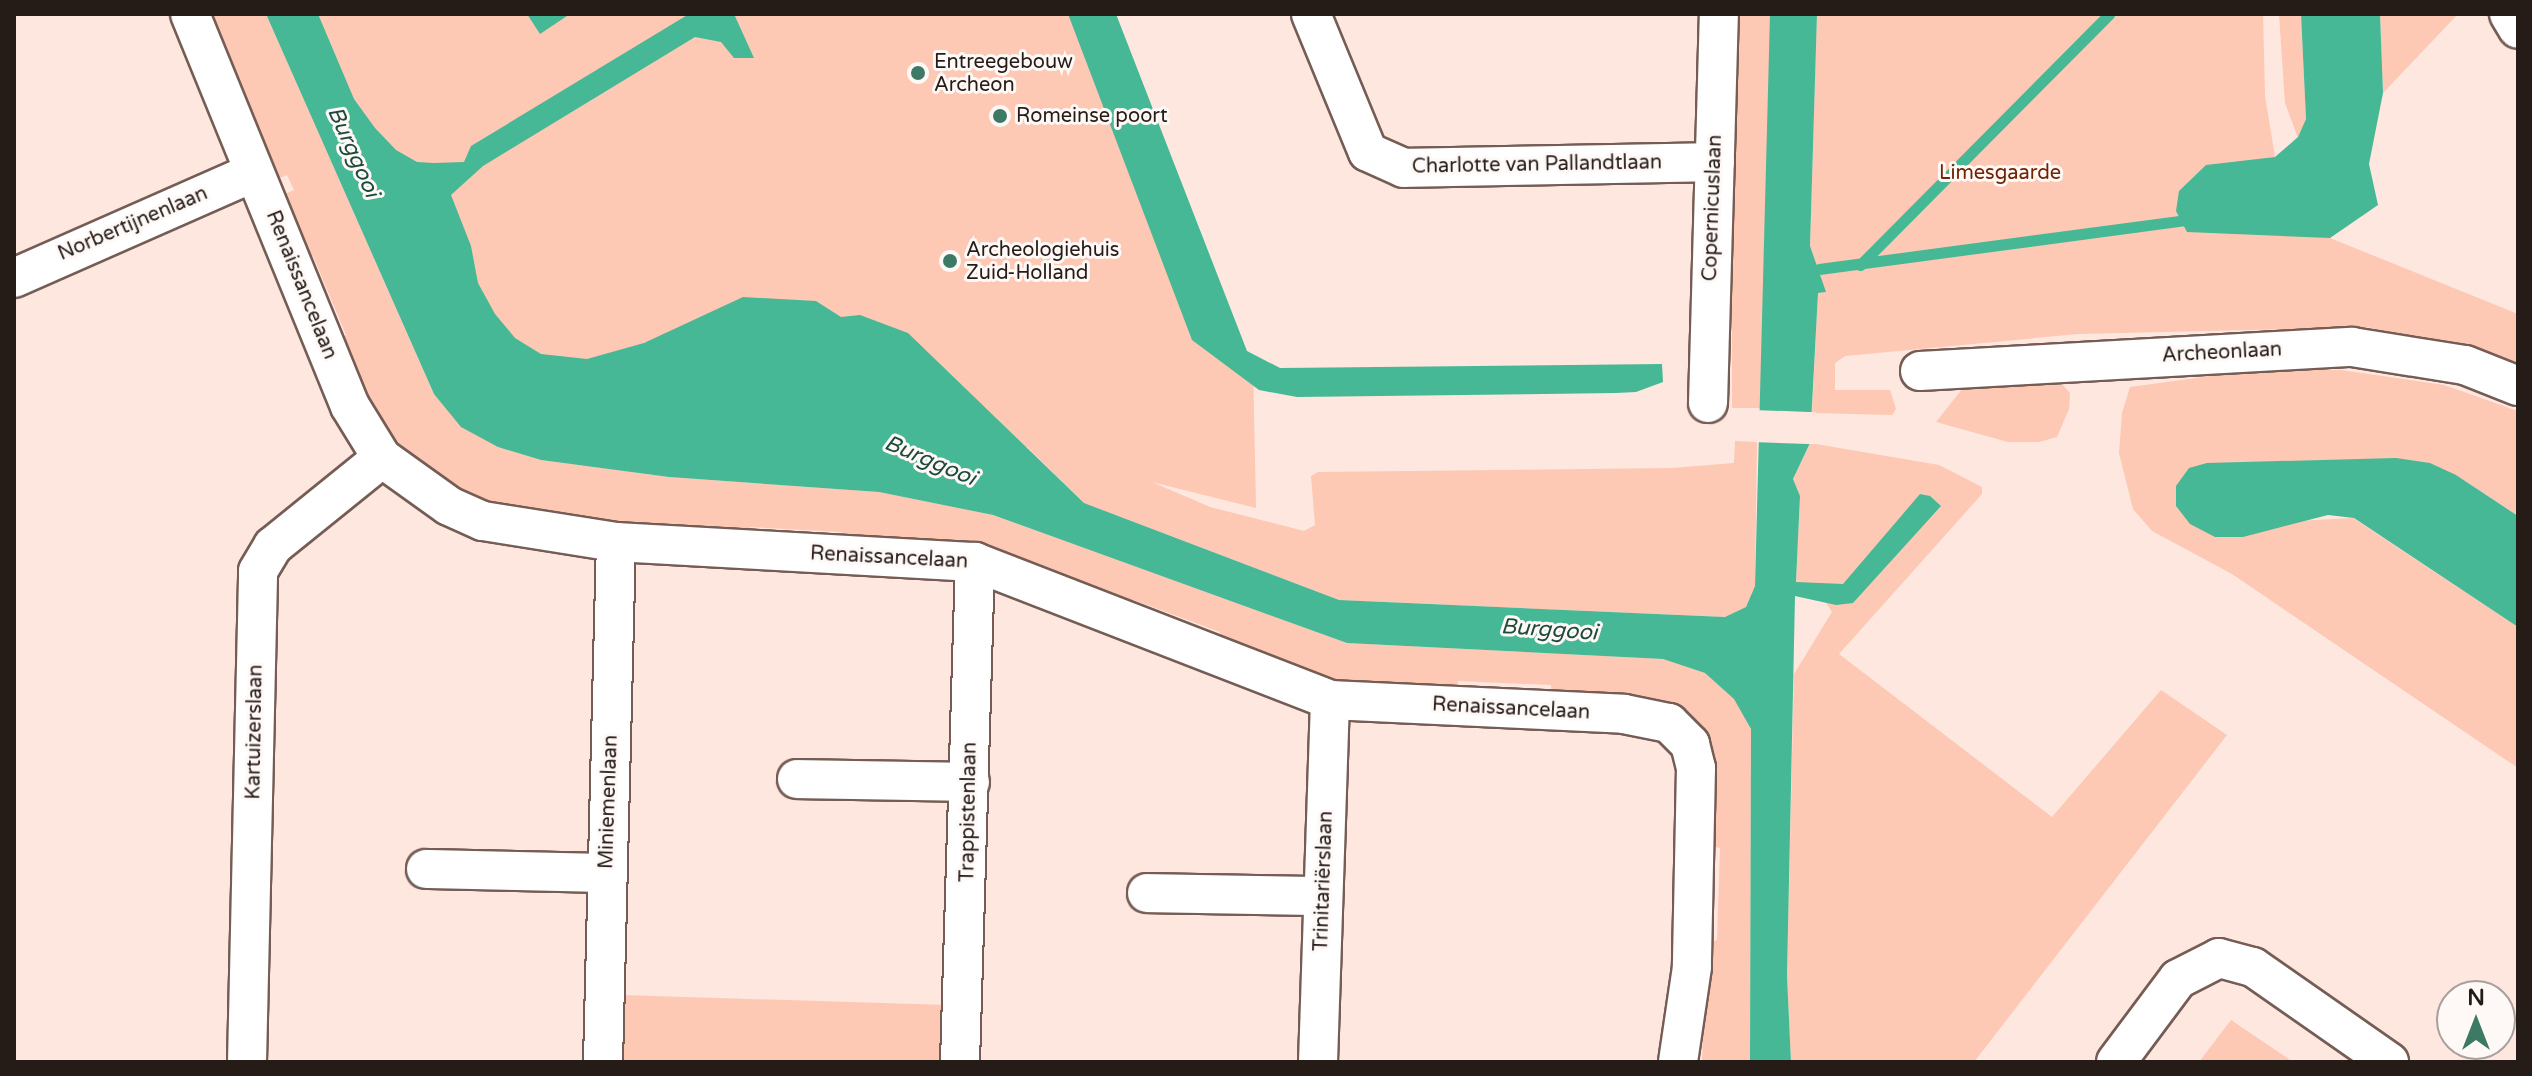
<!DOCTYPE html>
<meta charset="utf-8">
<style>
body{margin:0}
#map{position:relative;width:2532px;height:1076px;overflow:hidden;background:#fde7df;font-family:"Varela Round",sans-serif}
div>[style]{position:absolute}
.green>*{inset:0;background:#fdc8b4;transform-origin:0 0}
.water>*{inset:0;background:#46b895}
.pier>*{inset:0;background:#fde7df;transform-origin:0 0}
.stream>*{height:11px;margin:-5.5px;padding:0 5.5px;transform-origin:5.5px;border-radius:5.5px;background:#46b895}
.roads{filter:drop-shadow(2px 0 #755d55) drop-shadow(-2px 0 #755d55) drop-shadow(0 2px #755d55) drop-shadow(0 -2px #755d55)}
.minor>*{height:38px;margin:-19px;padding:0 19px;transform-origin:19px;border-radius:19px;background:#fff}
.dots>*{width:22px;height:22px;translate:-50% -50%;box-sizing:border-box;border:4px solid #fef8f6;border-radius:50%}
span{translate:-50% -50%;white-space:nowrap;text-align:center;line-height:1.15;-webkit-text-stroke:6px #fef8f6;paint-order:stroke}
.poi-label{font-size:20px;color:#251c18}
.left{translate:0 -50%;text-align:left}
.street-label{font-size:20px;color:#251c18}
.park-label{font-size:20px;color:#712400}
.water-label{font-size:22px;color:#1c4b3c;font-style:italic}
.frame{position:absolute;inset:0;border:16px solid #251c18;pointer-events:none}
.north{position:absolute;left:2436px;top:980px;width:80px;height:80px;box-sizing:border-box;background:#fef8f6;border:2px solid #a7a09d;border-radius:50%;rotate:0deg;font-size:22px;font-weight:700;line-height:32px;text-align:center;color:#251c18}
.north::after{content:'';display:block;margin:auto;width:28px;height:36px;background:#3d7a65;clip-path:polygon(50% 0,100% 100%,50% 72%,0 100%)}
</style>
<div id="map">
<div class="green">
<i style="clip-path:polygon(212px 14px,266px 14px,434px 394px,498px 447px,541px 460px,669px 477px,879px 492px,993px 515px,1347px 643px,1663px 659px,1705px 673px,1735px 699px,1751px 729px,1750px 1062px,1702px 1062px,1706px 944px,1717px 940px,1720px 848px,1711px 846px,1708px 740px,1694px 718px,1677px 707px,1552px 694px,1551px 685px,1458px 681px,1457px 689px,1346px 687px,1219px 641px,1220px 632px,1134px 600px,1130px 607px,844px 541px,842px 532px,750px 527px,748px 536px,594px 526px,593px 517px,502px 503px,499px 510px,467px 501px,404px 452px,375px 415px,340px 340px,346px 335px,313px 256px,305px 258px,276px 198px,294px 190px,287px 175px,270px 182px,227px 72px,234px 68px)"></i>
<i style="clip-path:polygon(284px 14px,1096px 14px,1253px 365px,1256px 508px,1152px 482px,1210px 507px,1304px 531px,1315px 525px,1311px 476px,1318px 472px,1672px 468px,1734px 463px,1735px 441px,1757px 442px,1755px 586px,1746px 607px,1726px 617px,1339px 600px,1084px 503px,1027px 447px,500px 434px)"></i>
<i style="left:1732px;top:14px;width:38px;height:394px"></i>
<i style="clip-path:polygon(1817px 14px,2263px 14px,2265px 96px,2275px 157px,2266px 158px,2292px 234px,2330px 238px,2518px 314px,2518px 362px,2367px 327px,2078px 334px,1845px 356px,1835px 363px,1835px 390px,1890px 390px,1896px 409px,1892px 415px,1812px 413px,1818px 293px,1825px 292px,1810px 247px)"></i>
<i style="clip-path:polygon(2279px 14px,2301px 14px,2306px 119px,2298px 138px,2285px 103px)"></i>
<i style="clip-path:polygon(2380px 14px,2458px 14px,2383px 93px)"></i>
<i style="clip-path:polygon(2255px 370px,2341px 370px,2444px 385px,2518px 411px,2518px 516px,2456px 475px,2176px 486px,2297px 521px,2353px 518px,2518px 627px,2518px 768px,2232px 574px,2152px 531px,2133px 509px,2119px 453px,2122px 413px,2130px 387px)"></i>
<i style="clip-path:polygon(2061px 383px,2070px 393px,2069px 409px,2057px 437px,2039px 442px,2008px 442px,1936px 422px,1963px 388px)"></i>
<i style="clip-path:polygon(1810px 443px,1939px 465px,1982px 487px,1982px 494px,1839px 654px,2052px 817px,2161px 690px,2227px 735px,1974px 1062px,1791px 1062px,1787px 976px,1794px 674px,1832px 612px,1823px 598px,1796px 583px,1800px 497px,1793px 479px)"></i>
<i style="clip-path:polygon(621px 995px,947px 1005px,948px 1062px,619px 1062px)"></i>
<i style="clip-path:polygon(2231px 1020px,2293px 1062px,2199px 1062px)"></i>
</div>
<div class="water">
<i style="clip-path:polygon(266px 14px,318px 14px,354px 99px,375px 128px,396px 150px,417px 162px,434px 163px,464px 162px,471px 146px,689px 14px,734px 14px,754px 58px,734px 58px,721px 42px,695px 37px,483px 166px,451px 195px,471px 246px,478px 283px,495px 314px,515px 338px,541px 354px,587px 359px,644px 343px,743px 297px,816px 301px,841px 317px,860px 315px,908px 333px,1084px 503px,1339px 600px,1725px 617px,1746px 607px,1755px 586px,1770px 14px,1817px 14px,1810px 246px,1826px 292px,1818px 293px,1810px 443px,1793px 479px,1800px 496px,1796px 582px,1843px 584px,1920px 494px,1930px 496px,1941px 506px,1853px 603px,1836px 605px,1795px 596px,1787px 976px,1791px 1062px,1750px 1062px,1751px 729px,1734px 699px,1705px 673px,1663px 659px,1347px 643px,993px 515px,879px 492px,669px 477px,541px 460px,498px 447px,461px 427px,434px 394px)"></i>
<i style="clip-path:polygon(527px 14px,570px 14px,540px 34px)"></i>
<i style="clip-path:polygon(1068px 14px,1116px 14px,1247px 351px,1280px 368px,1662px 364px,1663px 382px,1636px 392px,1616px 393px,1297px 397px,1259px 390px,1192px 340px)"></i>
<i style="clip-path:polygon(2301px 14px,2380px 14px,2383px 93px,2369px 164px,2378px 205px,2330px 238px,2187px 232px,2176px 211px,2179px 191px,2206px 165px,2275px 157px,2298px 137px,2306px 119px)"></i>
<i style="clip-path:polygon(2396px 458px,2430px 463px,2456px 475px,2518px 516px,2518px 627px,2354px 518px,2328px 515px,2243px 537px,2215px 537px,2190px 524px,2176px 506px,2176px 486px,2189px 468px,2207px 463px)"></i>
</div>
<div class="pier">
<i style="left:1753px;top:410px;width:63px;height:32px;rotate:2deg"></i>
</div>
<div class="stream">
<i style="left:1860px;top:265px;width:354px;rotate:-45.2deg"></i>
<i style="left:1819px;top:269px;width:379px;rotate:-7.6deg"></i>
</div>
<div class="roads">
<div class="minor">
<i style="left:190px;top:14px;width:423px;rotate:67.8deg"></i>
<i style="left:350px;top:406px;width:61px;rotate:58.4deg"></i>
<i style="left:382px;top:458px;width:82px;rotate:35.6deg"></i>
<i style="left:449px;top:506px;width:37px;rotate:24deg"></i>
<i style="left:483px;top:521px;width:135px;rotate:9deg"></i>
<i style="left:616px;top:542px;width:360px;rotate:3.2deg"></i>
<i style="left:975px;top:562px;width:381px;rotate:21.2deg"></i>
<i style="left:1330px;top:700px;width:294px;rotate:2.7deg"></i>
<i style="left:1624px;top:714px;width:46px;rotate:11.3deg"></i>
<i style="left:1669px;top:723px;width:30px;rotate:45deg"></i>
<i style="left:1690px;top:744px;width:25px;rotate:76deg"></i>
<i style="left:1696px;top:768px;width:199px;rotate:91.2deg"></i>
<i style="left:1692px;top:967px;width:96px;rotate:98.4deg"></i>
<i style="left:1311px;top:14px;width:149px;rotate:67.6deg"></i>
<i style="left:1368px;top:152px;width:39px;rotate:24deg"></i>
<i style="left:1404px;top:168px;width:311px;rotate:-1.1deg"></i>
<i style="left:2509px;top:14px;width:17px;rotate:59deg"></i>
<i style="left:14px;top:278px;width:262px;rotate:-23.8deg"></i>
<i style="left:1920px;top:371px;width:433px;rotate:-3.2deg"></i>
<i style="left:2352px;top:347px;width:114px;rotate:9.1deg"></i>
<i style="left:2465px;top:365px;width:57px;rotate:21.6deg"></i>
<i style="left:1708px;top:403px;width:389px;rotate:-88.4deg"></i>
<i style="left:797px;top:779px;width:173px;rotate:1deg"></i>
<i style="left:426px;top:869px;width:181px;rotate:1.3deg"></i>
<i style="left:1147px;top:893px;width:176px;rotate:1deg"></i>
<i style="left:247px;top:1062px;width:491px;rotate:-88.7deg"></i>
<i style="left:258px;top:571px;width:29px;rotate:-59deg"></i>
<i style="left:273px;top:546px;width:140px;rotate:-38.9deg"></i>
<i style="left:603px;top:1062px;width:520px;rotate:-88.57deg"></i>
<i style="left:960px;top:1062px;width:500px;rotate:-88.28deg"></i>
<i style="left:1318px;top:1062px;width:362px;rotate:-88.1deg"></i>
<i style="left:2116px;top:1062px;width:104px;rotate:-53.2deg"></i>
<i style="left:2178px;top:979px;width:46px;rotate:-27.1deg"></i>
<i style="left:2219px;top:958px;width:35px;rotate:15deg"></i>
<i style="left:2253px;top:967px;width:166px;rotate:34.9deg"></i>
</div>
</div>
<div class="dots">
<i style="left:918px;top:73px;background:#3d7a65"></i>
<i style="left:1000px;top:116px;background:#3d7a65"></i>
<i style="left:950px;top:261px;background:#3d7a65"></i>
</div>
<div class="poi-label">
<span class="left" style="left:934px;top:74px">Entreegebouw<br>Archeon</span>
<span class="left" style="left:1016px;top:116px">Romeinse poort</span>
<span class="left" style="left:966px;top:262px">Archeologiehuis<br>Zuid-Holland</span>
</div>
<div class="street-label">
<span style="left:1537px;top:165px;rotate:-1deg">Charlotte van Pallandtlaan</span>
<span style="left:1713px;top:208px;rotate:-88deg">Copernicuslaan</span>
<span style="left:133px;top:224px;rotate:-23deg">Norbertijnenlaan</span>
<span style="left:301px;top:285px;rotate:68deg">Renaissancelaan</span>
<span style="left:2222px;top:353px;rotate:-3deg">Archeonlaan</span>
<span style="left:889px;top:558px;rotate:3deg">Renaissancelaan</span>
<span style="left:1511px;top:709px;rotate:3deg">Renaissancelaan</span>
<span style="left:255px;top:732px;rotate:-89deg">Kartuizerslaan</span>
<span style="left:609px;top:802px;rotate:-88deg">Miniemenlaan</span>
<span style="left:969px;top:812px;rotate:-89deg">Trappistenlaan</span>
<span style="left:1324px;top:881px;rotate:-88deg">Trinitariërslaan</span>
</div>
<div class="park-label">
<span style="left:2000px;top:173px">Limesgaarde</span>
</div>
<div class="water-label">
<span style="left:353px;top:152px;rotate:66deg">Burggooi</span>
<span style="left:930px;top:461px;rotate:23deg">Burggooi</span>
<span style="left:1549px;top:630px;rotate:4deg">Burggooi</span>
</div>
<div class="frame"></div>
<div class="north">N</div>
</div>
